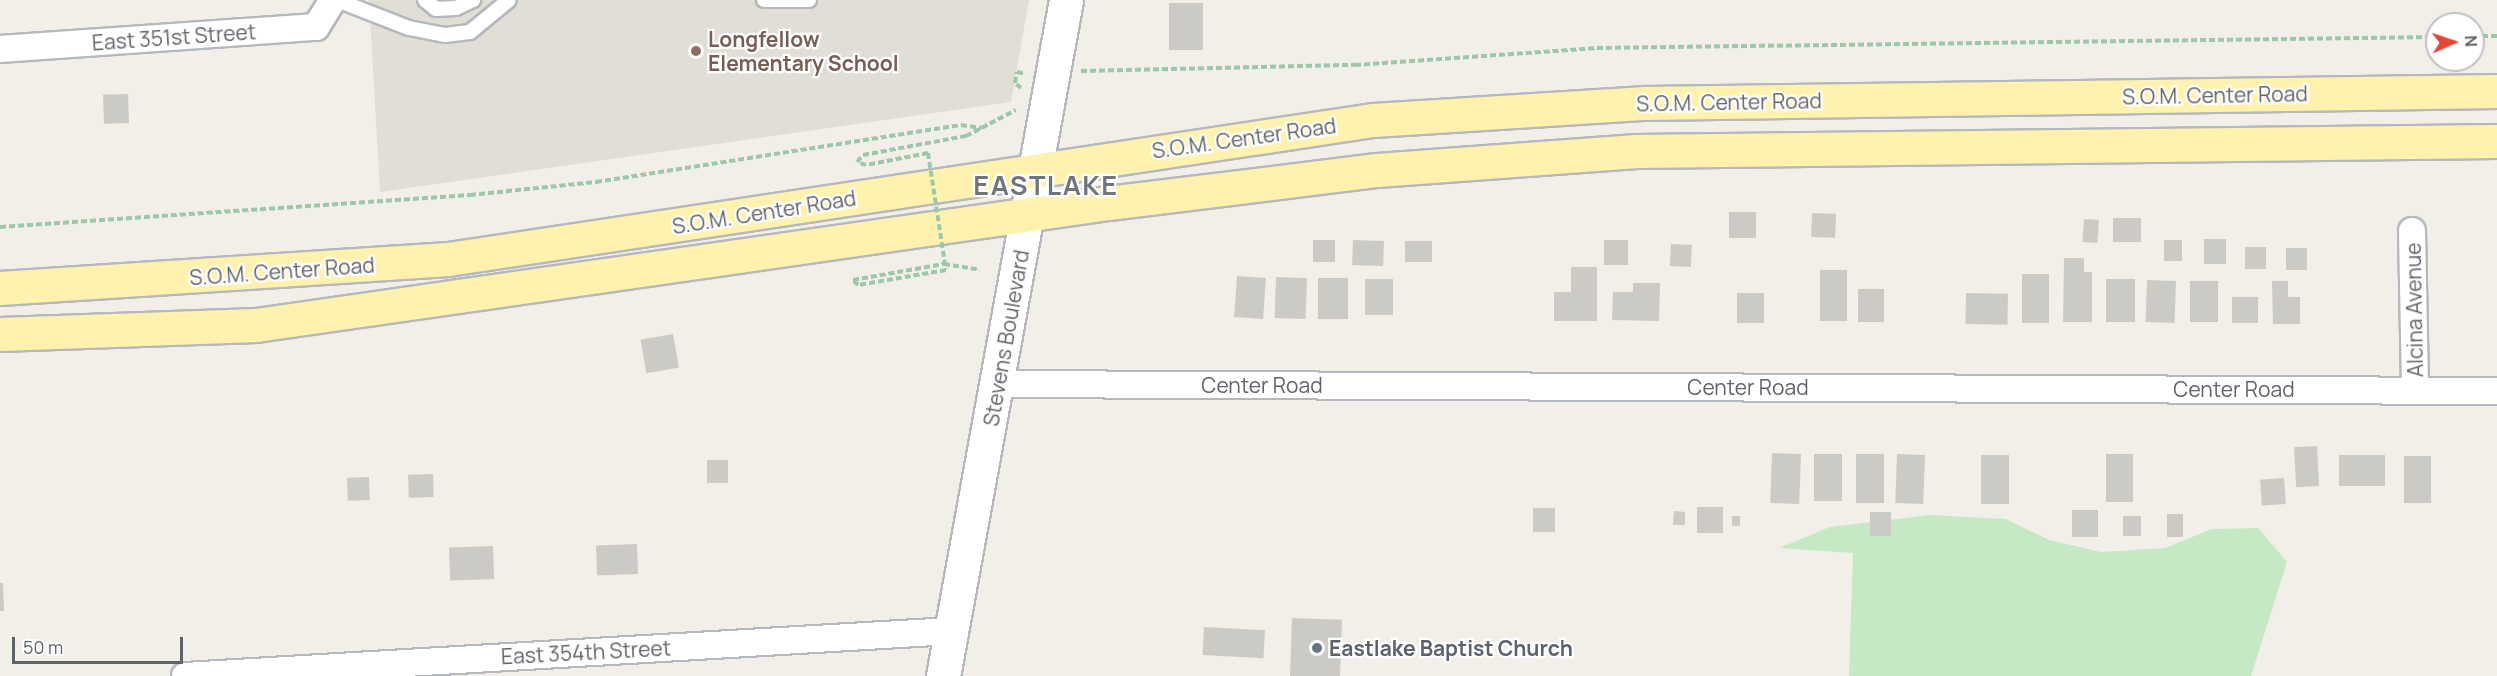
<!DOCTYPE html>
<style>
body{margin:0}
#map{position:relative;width:2497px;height:676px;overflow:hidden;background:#f1efe8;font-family:Manrope,sans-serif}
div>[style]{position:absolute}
.education>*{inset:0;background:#e1ded6}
.green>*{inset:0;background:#c5e8c5}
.building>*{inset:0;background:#cccac5;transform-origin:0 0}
.path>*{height:4px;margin-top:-2px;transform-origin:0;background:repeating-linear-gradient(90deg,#9cc7a9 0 6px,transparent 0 9px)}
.roads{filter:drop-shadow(2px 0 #b5b8bc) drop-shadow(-2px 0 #b5b8bc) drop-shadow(0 2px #b5b8bc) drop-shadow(0 -2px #b5b8bc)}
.lane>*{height:14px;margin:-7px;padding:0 7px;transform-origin:7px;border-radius:7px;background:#fff}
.street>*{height:26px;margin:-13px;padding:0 13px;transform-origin:13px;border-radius:13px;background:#fff}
.secondary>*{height:33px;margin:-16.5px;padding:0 16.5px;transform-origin:16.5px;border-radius:16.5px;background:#fff}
.primary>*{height:33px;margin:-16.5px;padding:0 16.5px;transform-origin:16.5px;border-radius:16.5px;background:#fff2af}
.path-bridge>*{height:4px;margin-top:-2px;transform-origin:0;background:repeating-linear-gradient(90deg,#9cc7a9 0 6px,transparent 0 9px)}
.dots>*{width:16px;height:16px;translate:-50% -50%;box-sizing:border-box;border:3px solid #fff;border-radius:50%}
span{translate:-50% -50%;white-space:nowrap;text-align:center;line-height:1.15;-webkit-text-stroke:4.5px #fff;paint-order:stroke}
.street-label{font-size:21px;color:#5f6368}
.education-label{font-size:21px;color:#785e54;font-weight:700}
.left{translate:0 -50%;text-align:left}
.worship-label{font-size:21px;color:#5b616d;font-weight:700}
.district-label{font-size:27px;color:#70757a;font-weight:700;letter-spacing:1.5px}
.north{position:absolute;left:2425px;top:12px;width:60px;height:60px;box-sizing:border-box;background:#fff;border:2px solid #bfc1c3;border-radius:50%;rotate:87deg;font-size:16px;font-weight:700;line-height:24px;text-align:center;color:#5f6368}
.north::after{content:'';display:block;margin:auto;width:21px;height:27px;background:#ea4335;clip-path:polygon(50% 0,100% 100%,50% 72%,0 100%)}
.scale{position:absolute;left:12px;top:637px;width:171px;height:27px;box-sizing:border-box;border:3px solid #5f6368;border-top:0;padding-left:8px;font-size:18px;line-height:21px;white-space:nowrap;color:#5f6368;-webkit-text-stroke:4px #fff;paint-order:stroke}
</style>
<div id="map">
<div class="education">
<i style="clip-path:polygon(369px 0,1029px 0,1011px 102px,380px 192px)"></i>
</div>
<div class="green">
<i style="clip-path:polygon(1930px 515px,2006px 519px,2049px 540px,2101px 552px,2165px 548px,2212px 529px,2258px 528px,2287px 562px,2251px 676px,1849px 676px,1853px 553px,1779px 548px,1830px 527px)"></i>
</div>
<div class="building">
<i style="left:1169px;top:3px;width:34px;height:47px"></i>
<i style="left:128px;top:94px;width:29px;height:25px;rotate:88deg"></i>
<i style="left:1729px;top:212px;width:27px;height:26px"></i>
<i style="left:1812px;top:213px;width:24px;height:24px;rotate:2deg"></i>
<i style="left:2113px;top:218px;width:28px;height:24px"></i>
<i style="left:2084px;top:219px;width:15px;height:23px;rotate:4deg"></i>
<i style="left:2204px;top:239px;width:22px;height:25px"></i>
<i style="left:1313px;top:240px;width:22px;height:22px"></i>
<i style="left:1353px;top:240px;width:31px;height:25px;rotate:2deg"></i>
<i style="left:1604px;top:240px;width:24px;height:25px"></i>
<i style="left:2164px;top:240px;width:18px;height:21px"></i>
<i style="left:1405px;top:241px;width:27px;height:21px"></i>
<i style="left:1671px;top:244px;width:21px;height:22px;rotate:3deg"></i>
<i style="left:2245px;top:247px;width:21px;height:22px"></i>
<i style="left:2286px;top:248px;width:21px;height:22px"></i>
<i style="clip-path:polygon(2064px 258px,2084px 258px,2084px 272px,2092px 272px,2092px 322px,2063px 322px)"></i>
<i style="clip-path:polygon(1571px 267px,1597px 267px,1597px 321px,1554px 321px,1554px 292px,1571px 292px)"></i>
<i style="left:1820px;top:270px;width:27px;height:51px"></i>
<i style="left:2022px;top:274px;width:27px;height:49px"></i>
<i style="left:1237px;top:276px;width:29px;height:41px;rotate:4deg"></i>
<i style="left:1276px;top:277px;width:31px;height:41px;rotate:2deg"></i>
<i style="left:1318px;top:278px;width:30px;height:41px"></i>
<i style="left:1365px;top:279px;width:28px;height:36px"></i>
<i style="left:2106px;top:279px;width:29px;height:43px"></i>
<i style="left:2147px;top:280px;width:29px;height:42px;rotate:2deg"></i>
<i style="left:2190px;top:281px;width:28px;height:41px"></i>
<i style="clip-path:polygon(2272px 281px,2288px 281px,2288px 297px,2300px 297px,2300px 324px,2273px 324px)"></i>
<i style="clip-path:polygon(1633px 283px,1660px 283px,1659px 321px,1612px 320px,1613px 292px,1633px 292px)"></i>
<i style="left:1858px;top:289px;width:26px;height:33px"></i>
<i style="left:1737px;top:293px;width:27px;height:30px"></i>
<i style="left:1966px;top:293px;width:42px;height:31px;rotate:1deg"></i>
<i style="left:2232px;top:297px;width:26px;height:26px"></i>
<i style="left:673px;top:334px;width:34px;height:33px;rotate:80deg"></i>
<i style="left:2317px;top:446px;width:40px;height:23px;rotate:87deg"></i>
<i style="left:1772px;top:453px;width:29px;height:50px;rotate:2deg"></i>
<i style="left:1814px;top:454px;width:28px;height:47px"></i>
<i style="left:1856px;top:454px;width:28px;height:49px"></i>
<i style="left:1897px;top:454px;width:28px;height:49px;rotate:2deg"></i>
<i style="left:2106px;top:454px;width:27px;height:48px"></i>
<i style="left:1981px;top:455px;width:28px;height:49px"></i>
<i style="left:2339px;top:455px;width:46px;height:31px"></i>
<i style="left:2404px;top:456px;width:27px;height:47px"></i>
<i style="left:728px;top:460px;width:23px;height:21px;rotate:90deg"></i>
<i style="left:433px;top:474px;width:23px;height:25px;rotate:88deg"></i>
<i style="left:369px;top:477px;width:23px;height:22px;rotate:88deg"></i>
<i style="left:2284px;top:478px;width:26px;height:24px;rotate:86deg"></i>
<i style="left:1697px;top:507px;width:26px;height:26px"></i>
<i style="left:1533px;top:508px;width:22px;height:24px"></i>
<i style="left:2072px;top:510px;width:26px;height:27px"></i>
<i style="clip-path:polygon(1674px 511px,1685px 512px,1685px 525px,1673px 525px)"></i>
<i style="left:1870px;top:512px;width:21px;height:24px"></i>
<i style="left:2167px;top:514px;width:16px;height:23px"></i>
<i style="left:1732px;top:516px;width:8px;height:10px"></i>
<i style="left:2123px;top:516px;width:18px;height:20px"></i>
<i style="left:637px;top:544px;width:30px;height:41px;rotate:88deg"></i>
<i style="left:493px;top:546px;width:33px;height:44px;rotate:88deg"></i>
<i style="clip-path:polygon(0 583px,3px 583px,4px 611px,0 611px)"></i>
<i style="left:1292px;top:618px;width:50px;height:58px;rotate:2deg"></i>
<i style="left:1204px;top:627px;width:61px;height:28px;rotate:3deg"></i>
</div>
<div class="path">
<i style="left:2473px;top:36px;width:24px"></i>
<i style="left:1081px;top:71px;width:274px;rotate:-1.3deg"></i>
<i style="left:1355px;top:65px;width:243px;rotate:-4deg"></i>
<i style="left:1597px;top:48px;width:840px;rotate:-0.75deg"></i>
<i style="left:1021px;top:88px;width:8px;rotate:-140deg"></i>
<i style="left:1015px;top:83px;width:11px;rotate:-80deg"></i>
<i style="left:1017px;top:72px;width:9px;rotate:13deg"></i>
<i style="left:928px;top:153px;width:63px;rotate:169deg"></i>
<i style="left:866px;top:165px;width:9px;rotate:-162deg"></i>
<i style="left:857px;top:162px;width:9px;rotate:-49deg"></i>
<i style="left:863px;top:155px;width:105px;rotate:-10.5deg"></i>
<i style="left:966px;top:136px;width:56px;rotate:-27.5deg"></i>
<i style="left:0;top:227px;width:471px;rotate:-3.9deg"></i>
<i style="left:470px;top:195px;width:127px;rotate:-5.9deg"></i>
<i style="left:596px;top:182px;width:369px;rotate:-8.9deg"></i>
<i style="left:961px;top:125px;width:21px;rotate:8deg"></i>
<i style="left:946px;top:270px;width:89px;rotate:170.3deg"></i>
<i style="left:858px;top:285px;width:7px;rotate:-135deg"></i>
<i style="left:853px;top:280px;width:92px;rotate:-10deg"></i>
<i style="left:944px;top:264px;width:36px;rotate:9deg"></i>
</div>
<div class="roads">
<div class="lane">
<i style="left:337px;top:0;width:77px;rotate:21.3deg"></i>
<i style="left:409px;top:28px;width:37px;rotate:11deg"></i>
<i style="left:445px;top:35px;width:25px;rotate:-7deg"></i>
<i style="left:470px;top:32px;width:50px;rotate:-39.4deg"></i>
<i style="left:425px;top:0;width:14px;rotate:39deg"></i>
<i style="left:436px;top:9px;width:20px;rotate:-3deg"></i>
<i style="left:456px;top:8px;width:19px;rotate:-25deg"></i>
<i style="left:764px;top:0;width:45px"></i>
</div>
<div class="street">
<i style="left:0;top:49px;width:317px;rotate:-4deg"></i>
<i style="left:316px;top:27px;width:32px;rotate:-58deg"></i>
<i style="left:2412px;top:231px;width:159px;rotate:88.9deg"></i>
<i style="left:999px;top:384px;width:1498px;rotate:0.27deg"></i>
<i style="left:185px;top:676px;width:768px;rotate:-3.36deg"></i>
</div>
<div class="secondary">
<i style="left:943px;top:676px;width:687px;rotate:-79.69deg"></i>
</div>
<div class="primary">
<i style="left:0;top:288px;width:449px;rotate:-3.7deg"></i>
<i style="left:448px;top:259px;width:935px;rotate:-8.55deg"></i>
<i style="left:1373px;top:120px;width:273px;rotate:-3.6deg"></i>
<i style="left:1645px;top:103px;width:852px;rotate:-0.81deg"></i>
<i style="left:0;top:334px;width:256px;rotate:-2deg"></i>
<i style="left:256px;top:325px;width:861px;rotate:-8.15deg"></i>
<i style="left:1108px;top:203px;width:271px;rotate:-7deg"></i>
<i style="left:1377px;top:170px;width:260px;rotate:-4.2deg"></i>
<i style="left:1636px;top:151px;width:861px;rotate:-0.67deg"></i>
</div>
</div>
<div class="path-bridge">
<i style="left:928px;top:153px;width:118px;rotate:81.3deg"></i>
</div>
<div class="dots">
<i style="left:696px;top:51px;background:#8d6e63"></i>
<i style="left:1317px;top:648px;background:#6b7280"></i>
</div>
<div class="street-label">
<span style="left:174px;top:37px;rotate:-4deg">East 351st Street</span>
<span style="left:2215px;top:95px;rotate:-1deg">S.O.M. Center Road</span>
<span style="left:1729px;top:102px;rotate:-1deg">S.O.M. Center Road</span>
<span style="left:1244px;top:138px;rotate:-8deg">S.O.M. Center Road</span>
<span style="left:764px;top:212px;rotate:-9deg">S.O.M. Center Road</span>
<span style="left:282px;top:271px;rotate:-4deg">S.O.M. Center Road</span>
<span style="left:2414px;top:310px;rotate:-91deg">Alcina Avenue</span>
<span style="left:1006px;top:338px;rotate:-80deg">Stevens Boulevard</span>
<span style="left:1262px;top:385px">Center Road</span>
<span style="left:1748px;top:387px">Center Road</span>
<span style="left:2234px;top:389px">Center Road</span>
<span style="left:586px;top:652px;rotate:-3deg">East 354th Street</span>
</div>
<div class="education-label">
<span class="left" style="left:708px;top:51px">Longfellow<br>Elementary School</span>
</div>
<div class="worship-label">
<span class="left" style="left:1329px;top:648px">Eastlake Baptist Church</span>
</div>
<div class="district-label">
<span style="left:1046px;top:185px">EASTLAKE</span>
</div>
<div class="north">N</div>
<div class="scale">50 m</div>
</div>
